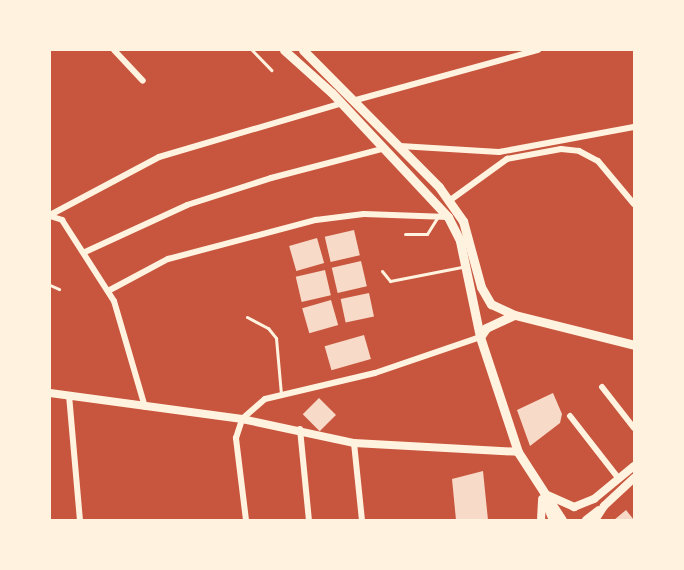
<!DOCTYPE html>
<style>
body{margin:0}
#map{position:relative;width:684px;height:570px;overflow:hidden;background:#c8553d;font-family:Manrope,sans-serif}
div>[style]{position:absolute}
.building>*{inset:0;background:#f7dbc8;transform-origin:0 0}
.service>*{height:3px;margin:-1.5px;padding:0 1.5px;transform-origin:1.5px;border-radius:1.5px;background:#fff3e0}
.minor>*{height:6px;margin:-3px;padding:0 3px;transform-origin:3px;border-radius:3px;background:#fff3e0}
.secondary>*{height:8px;margin:-4px;padding:0 4px;transform-origin:4px;border-radius:4px;background:#fff3e0}
.primary>*{height:9px;margin:-4.5px;padding:0 4.5px;transform-origin:4.5px;border-radius:4.5px;background:#fff3e0}
span{translate:-50% -50%;white-space:nowrap;text-align:center;line-height:1.15;-webkit-text-stroke:4.5px #fff3e0;paint-order:stroke}
.frame{position:absolute;inset:0;border:51px solid #fff3e0;pointer-events:none}
</style>
<div id="map">
<div class="building">
<i style="left:354px;top:230px;width:26px;height:30px;rotate:77deg"></i>
<i style="left:317px;top:238px;width:26px;height:29px;rotate:74deg"></i>
<i style="left:361px;top:261px;width:26px;height:30px;rotate:77deg"></i>
<i style="left:325px;top:270px;width:26px;height:30px;rotate:77deg"></i>
<i style="left:369px;top:293px;width:24px;height:29px;rotate:78deg"></i>
<i style="left:331px;top:300px;width:26px;height:30px;rotate:74deg"></i>
<i style="left:364px;top:335px;width:25px;height:41px;rotate:74deg"></i>
<i style="clip-path:polygon(553px 393px,562px 414px,560px 423px,530px 446px,517px 410px)"></i>
<i style="left:319px;top:398px;width:24px;height:23px;rotate:45deg"></i>
<i style="clip-path:polygon(483px 471px,488px 520px,456px 520px,452px 479px)"></i>
<i style="clip-path:polygon(626px 510px,634px 520px,614px 520px)"></i>
</div>
<div class="service">
<i style="left:252px;top:50px;width:28px;rotate:46deg"></i>
<i style="left:405px;top:234px;width:22px"></i>
<i style="left:427px;top:234px;width:19px;rotate:-58deg"></i>
<i style="left:382px;top:271px;width:13px;rotate:51deg"></i>
<i style="left:390px;top:281px;width:73px;rotate:-11deg"></i>
<i style="left:50px;top:285px;width:10px;rotate:24deg"></i>
<i style="left:247px;top:317px;width:24px;rotate:28deg"></i>
<i style="left:268px;top:328px;width:13px;rotate:51deg"></i>
<i style="left:276px;top:338px;width:56px;rotate:84.9deg"></i>
</div>
<div class="minor">
<i style="left:114px;top:50px;width:42px;rotate:46.9deg"></i>
<i style="left:356px;top:100px;width:189px;rotate:-15.4deg"></i>
<i style="left:400px;top:146px;width:99px;rotate:3.5deg"></i>
<i style="left:499px;top:152px;width:137px;rotate:-10.5deg"></i>
<i style="left:449px;top:201px;width:72px;rotate:-35.9deg"></i>
<i style="left:507px;top:159px;width:55px;rotate:-10.5deg"></i>
<i style="left:561px;top:149px;width:18px;rotate:6deg"></i>
<i style="left:579px;top:151px;width:21px;rotate:28deg"></i>
<i style="left:598px;top:161px;width:56px;rotate:50.1deg"></i>
<i style="left:50px;top:215px;width:123px;rotate:-28deg"></i>
<i style="left:159px;top:157px;width:191px;rotate:-16.4deg"></i>
<i style="left:50px;top:216px;width:13px;rotate:18deg"></i>
<i style="left:62px;top:220px;width:96px;rotate:57.3deg"></i>
<i style="left:114px;top:301px;width:110px;rotate:73.7deg"></i>
<i style="left:85px;top:252px;width:112px;rotate:-24.7deg"></i>
<i style="left:187px;top:205px;width:88px;rotate:-17.8deg"></i>
<i style="left:271px;top:178px;width:118px;rotate:-14.7deg"></i>
<i style="left:108px;top:291px;width:68px;rotate:-28.1deg"></i>
<i style="left:168px;top:259px;width:153px;rotate:-14.8deg"></i>
<i style="left:316px;top:220px;width:48px;rotate:-7.1deg"></i>
<i style="left:364px;top:214px;width:84px;rotate:2deg"></i>
<i style="left:602px;top:387px;width:52px;rotate:52deg"></i>
<i style="left:69px;top:395px;width:125px;rotate:85deg"></i>
<i style="left:570px;top:416px;width:80px;rotate:52.1deg"></i>
<i style="left:300px;top:429px;width:91px;rotate:84.4deg"></i>
<i style="left:354px;top:443px;width:77px;rotate:84.1deg"></i>
<i style="left:246px;top:520px;width:83px;rotate:-97deg"></i>
<i style="left:236px;top:438px;width:20px;rotate:-72deg"></i>
<i style="left:242px;top:419px;width:30px;rotate:-41deg"></i>
<i style="left:265px;top:399px;width:113px;rotate:-13.3deg"></i>
<i style="left:375px;top:373px;width:111px;rotate:-18.9deg"></i>
</div>
<div class="secondary">
<i style="left:50px;top:393px;width:194px;rotate:7.7deg"></i>
<i style="left:242px;top:419px;width:115px;rotate:12.1deg"></i>
<i style="left:354px;top:443px;width:164px;rotate:3.1deg"></i>
<i style="left:545px;top:494px;width:32px;rotate:24deg"></i>
<i style="left:574px;top:507px;width:22px;rotate:-22deg"></i>
<i style="left:594px;top:499px;width:52px;rotate:-39.5deg"></i>
<i style="left:544px;top:499px;width:23px;rotate:67deg"></i>
<i style="left:541px;top:520px;width:21px;rotate:-87deg"></i>
<i style="left:586px;top:520px;width:16px;rotate:-38deg"></i>
<i style="left:595px;top:520px;width:17px;rotate:-57deg"></i>
<i style="left:604px;top:506px;width:41px;rotate:-43deg"></i>
</div>
<div class="primary">
<i style="left:284px;top:50px;width:64px;rotate:41.9deg"></i>
<i style="left:332px;top:93px;width:170px;rotate:46.9deg"></i>
<i style="left:448px;top:217px;width:27px;rotate:63deg"></i>
<i style="left:460px;top:241px;width:98px;rotate:78.2deg"></i>
<i style="left:480px;top:337px;width:121px;rotate:71.7deg"></i>
<i style="left:518px;top:452px;width:81px;rotate:57.1deg"></i>
<i style="left:303px;top:50px;width:193px;rotate:45.2deg"></i>
<i style="left:439px;top:187px;width:42px;rotate:54.8deg"></i>
<i style="left:463px;top:221px;width:68px;rotate:74.7deg"></i>
<i style="left:481px;top:287px;width:20px;rotate:60deg"></i>
<i style="left:491px;top:304px;width:26px;rotate:25deg"></i>
<i style="left:515px;top:315px;width:123px;rotate:14.1deg"></i>
<i style="left:480px;top:337px;width:11px;rotate:-56deg"></i>
<i style="left:486px;top:328px;width:31px;rotate:-25deg"></i>
</div>
<div class="frame"></div>
</div>
